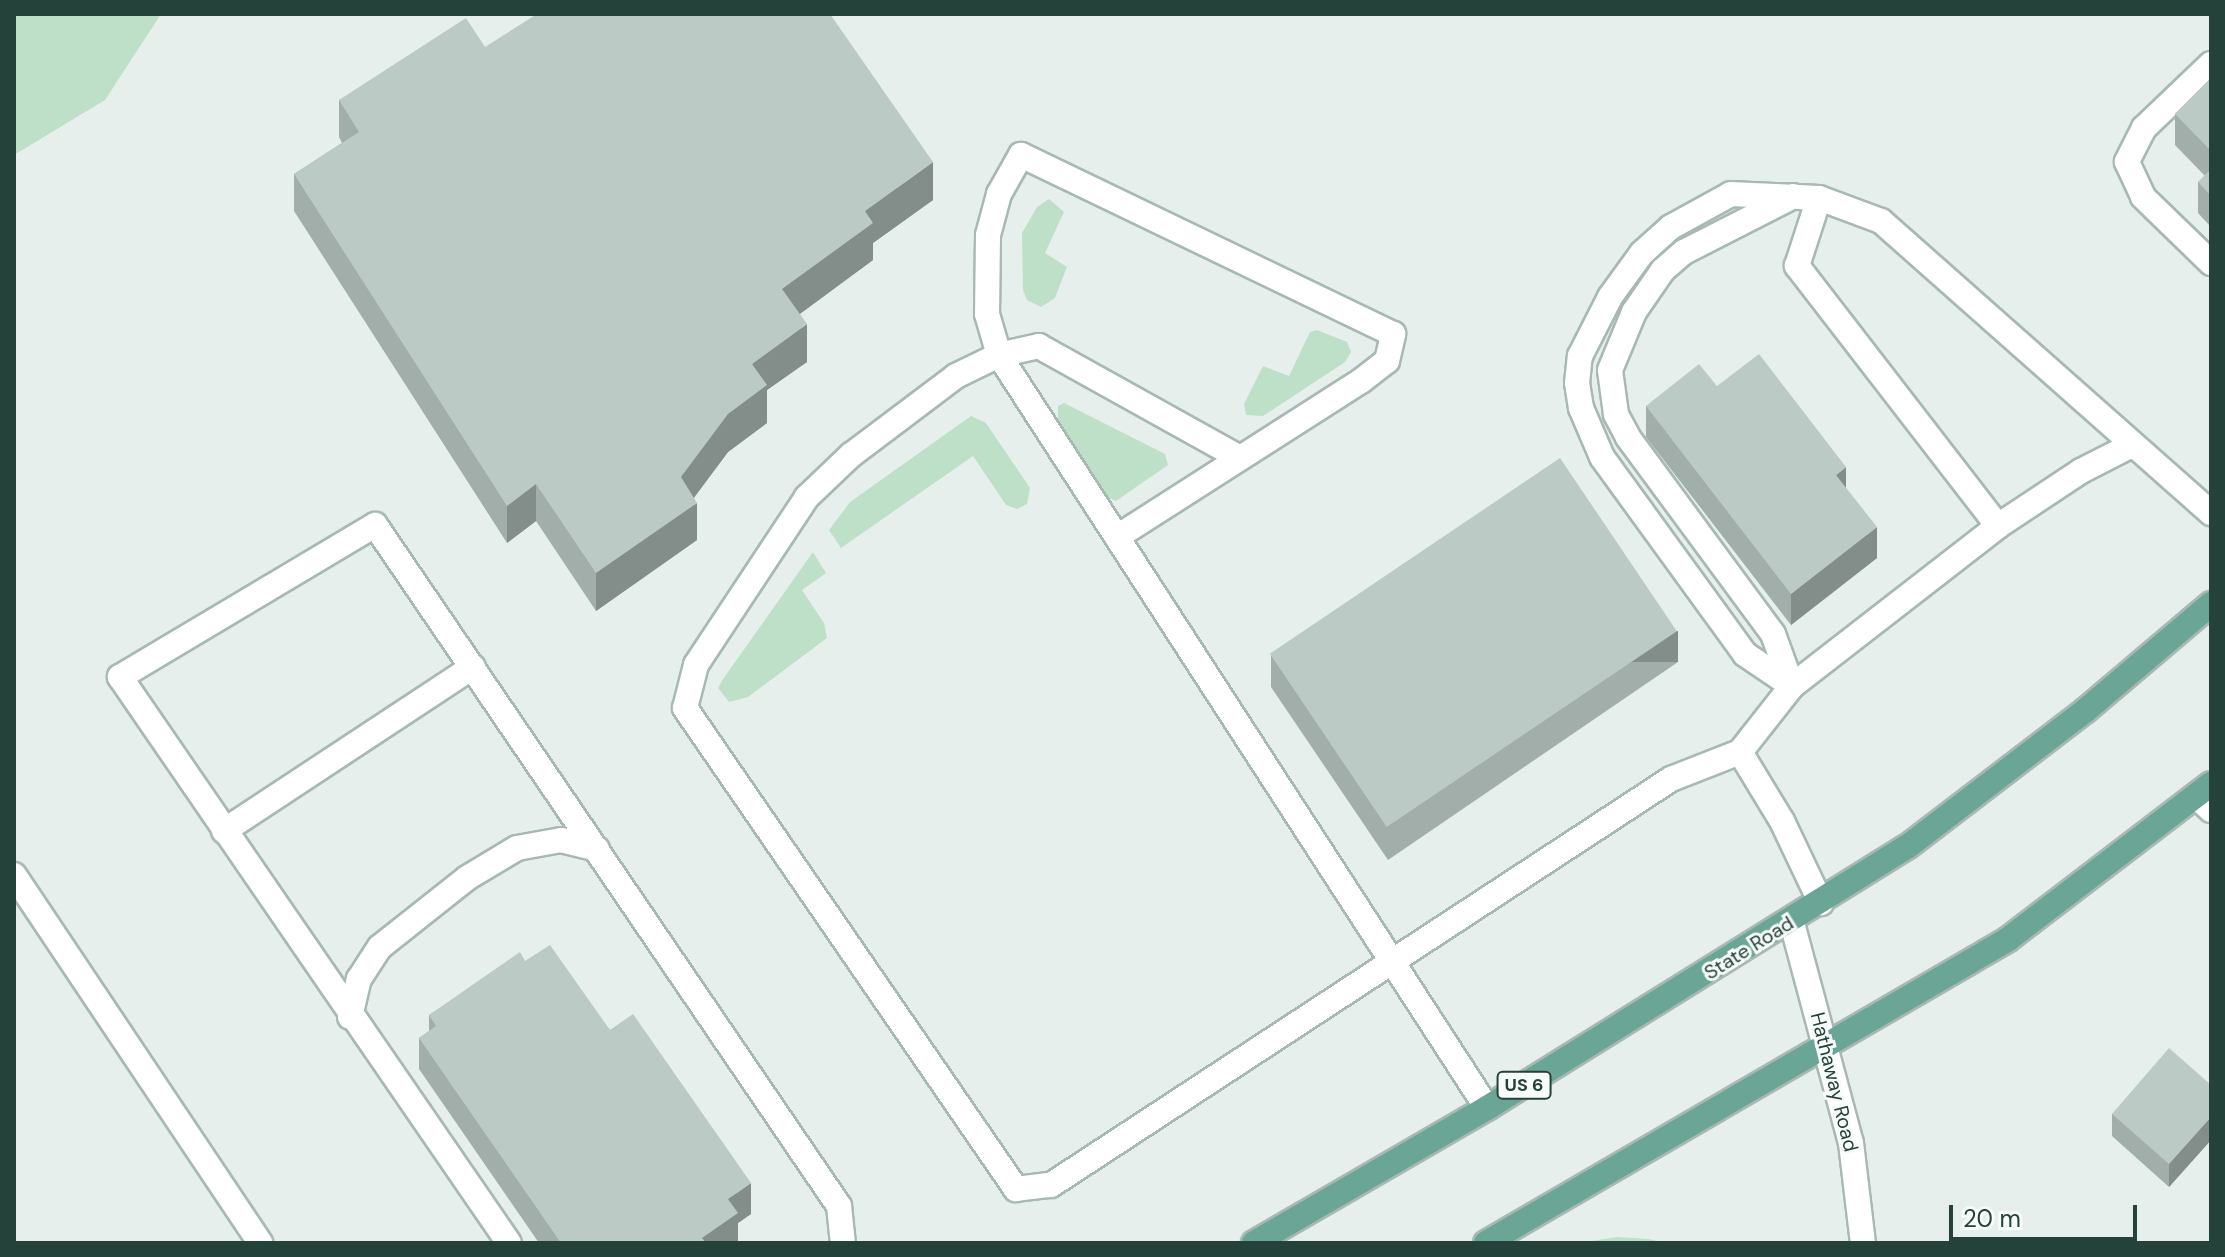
<!DOCTYPE html>
<style>
body{margin:0}
#map{position:relative;width:2225px;height:1257px;overflow:hidden;background:#e6efeb;font-family:"DM Sans",sans-serif}
div>[style]{position:absolute}
.green>*{inset:0;background:#bfe0c8}
.roads{filter:drop-shadow(2px 0 #a8b8b2) drop-shadow(-2px 0 #a8b8b2) drop-shadow(0 2px #a8b8b2) drop-shadow(0 -2px #a8b8b2)}
.lane>*{height:24px;margin:-12px;padding:0 12px;transform-origin:12px;border-radius:12px;background:#fff}
.street>*{height:24px;margin:-12px;padding:0 12px;transform-origin:12px;border-radius:12px;background:#fff}
.secondary>*{height:24px;margin:-12px;padding:0 12px;transform-origin:12px;border-radius:12px;background:#fff}
.primary>*{height:24px;margin:-12px;padding:0 12px;transform-origin:12px;border-radius:12px;background:#6aa596}
.wall>*{inset:0;background:#a1aea9}
.shaded-wall>*{inset:0;background:#838d89;transform-origin:0 0}
.building>*{inset:0;background:#bbcac4;transform-origin:0 0}
span{translate:-50% -50%;white-space:nowrap;text-align:center;line-height:1.15;-webkit-text-stroke:6px #f7fbf9;paint-order:stroke}
.shield-label span{padding:2px 6px;background:#f7fbf9;border:2px solid;border-radius:6px;-webkit-text-stroke-width:0}
.shield-label{font-size:18px;color:#24423a;font-weight:700}
.street-label{font-size:20px;color:#24423a}
.frame{position:absolute;inset:0;border:16px solid #24423a;pointer-events:none}
.scale{position:absolute;left:1949px;top:1205px;width:188px;height:36px;box-sizing:border-box;border:4px solid #24423a;border-top:0;padding-left:10px;font-size:24px;line-height:28px;white-space:nowrap;color:#24423a;-webkit-text-stroke:6px #f7fbf9;paint-order:stroke}
</style>
<div id="map">
<div class="green">
<i style="clip-path:polygon(14px 14px,161px 14px,105px 100px,14px 155px)"></i>
<i style="clip-path:polygon(1049px 199px,1064px 212px,1045px 253px,1067px 267px,1055px 298px,1041px 307px,1027px 300px,1023px 290px,1022px 233px,1037px 207px)"></i>
<i style="clip-path:polygon(1317px 330px,1347px 342px,1351px 352px,1345px 362px,1263px 416px,1246px 415px,1244px 404px,1263px 366px,1289px 376px,1310px 332px)"></i>
<i style="clip-path:polygon(1064px 403px,1165px 454px,1168px 465px,1116px 501px,1109px 498px,1058px 422px,1058px 406px)"></i>
<i style="clip-path:polygon(971px 416px,986px 423px,1030px 488px,1027px 504px,1017px 509px,1006px 505px,973px 456px,841px 548px,829px 530px,850px 502px)"></i>
<i style="clip-path:polygon(813px 552px,826px 573px,802px 590px,824px 623px,827px 638px,748px 697px,729px 702px,718px 688px,723px 679px)"></i>
<i style="clip-path:polygon(1617px 1237px,1649px 1239px,1665px 1243px,1579px 1243px)"></i>
</div>
<div class="roads">
<div class="lane">
<i style="left:2211px;top:64px;width:93px;rotate:136.3deg"></i>
<i style="left:2144px;top:128px;width:38px;rotate:117deg"></i>
<i style="left:2127px;top:162px;width:38px;rotate:65deg"></i>
<i style="left:2143px;top:197px;width:95px;rotate:44.1deg"></i>
<i style="left:1240px;top:458px;width:230px;rotate:-150.9deg"></i>
<i style="left:1039px;top:346px;width:41px;rotate:167.3deg"></i>
<i style="left:999px;top:355px;width:48px;rotate:154deg"></i>
<i style="left:956px;top:376px;width:131px;rotate:143deg"></i>
<i style="left:851px;top:455px;width:61px;rotate:136.3deg"></i>
<i style="left:807px;top:497px;width:201px;rotate:123.5deg"></i>
<i style="left:696px;top:665px;width:44px;rotate:104.3deg"></i>
<i style="left:685px;top:708px;width:584px;rotate:55.47deg"></i>
<i style="left:1016px;top:1189px;width:35px;rotate:-7deg"></i>
<i style="left:1051px;top:1185px;width:741px;rotate:-33.22deg"></i>
<i style="left:1671px;top:779px;width:74px;rotate:-21.4deg"></i>
<i style="left:1740px;top:752px;width:84px;rotate:-51.8deg"></i>
<i style="left:1792px;top:686px;width:261px;rotate:-37.8deg"></i>
<i style="left:1998px;top:526px;width:100px;rotate:-33.5deg"></i>
<i style="left:2081px;top:471px;width:57px;rotate:-27deg"></i>
<i style="left:1998px;top:526px;width:329px;rotate:-127.7deg"></i>
<i style="left:1797px;top:266px;width:71px;rotate:-72.1deg"></i>
<i style="left:1819px;top:198px;width:66px;rotate:20.4deg"></i>
<i style="left:1881px;top:221px;width:441px;rotate:41.5deg"></i>
<i style="left:1117px;top:537px;width:290px;rotate:-32.6deg"></i>
<i style="left:1361px;top:381px;width:33px;rotate:-38deg"></i>
<i style="left:1387px;top:361px;width:28px;rotate:-77deg"></i>
<i style="left:1393px;top:334px;width:413px;rotate:-154.3deg"></i>
<i style="left:1021px;top:155px;width:45px;rotate:119.4deg"></i>
<i style="left:999px;top:194px;width:42px;rotate:105deg"></i>
<i style="left:988px;top:235px;width:79px;rotate:90.7deg"></i>
<i style="left:987px;top:314px;width:43px;rotate:73.7deg"></i>
<i style="left:999px;top:355px;width:897px;rotate:57.05deg"></i>
<i style="left:1792px;top:686px;width:57px;rotate:-145.8deg"></i>
<i style="left:1745px;top:654px;width:243px;rotate:-126deg"></i>
<i style="left:1602px;top:457px;width:53px;rotate:-113.2deg"></i>
<i style="left:1581px;top:408px;width:25px;rotate:-99deg"></i>
<i style="left:1577px;top:383px;width:27px;rotate:-84deg"></i>
<i style="left:1580px;top:356px;width:66px;rotate:-63deg"></i>
<i style="left:1610px;top:297px;width:54px;rotate:-54deg"></i>
<i style="left:1642px;top:253px;width:39px;rotate:-42deg"></i>
<i style="left:1671px;top:227px;width:68px;rotate:-28.8deg"></i>
<i style="left:1731px;top:194px;width:88px;rotate:2.6deg"></i>
<i style="left:1792px;top:686px;width:55px;rotate:-110.1deg"></i>
<i style="left:1773px;top:634px;width:245px;rotate:-126.4deg"></i>
<i style="left:1628px;top:437px;width:26px;rotate:-118deg"></i>
<i style="left:1616px;top:414px;width:44px;rotate:-97.8deg"></i>
<i style="left:1610px;top:370px;width:63px;rotate:-67.5deg"></i>
<i style="left:1634px;top:312px;width:51px;rotate:-55.4deg"></i>
<i style="left:1663px;top:270px;width:28px;rotate:-41deg"></i>
<i style="left:1684px;top:252px;width:123px;rotate:-27deg"></i>
<i style="left:1740px;top:752px;width:81px;rotate:58.7deg"></i>
<i style="left:1782px;top:821px;width:91px;rotate:64.6deg"></i>
<i style="left:224px;top:831px;width:298px;rotate:-33.4deg"></i>
<i style="left:14px;top:875px;width:443px;rotate:56.2deg"></i>
<i style="left:350px;top:1017px;width:39px;rotate:-77deg"></i>
<i style="left:359px;top:979px;width:38px;rotate:-57deg"></i>
<i style="left:380px;top:947px;width:111px;rotate:-38.4deg"></i>
<i style="left:467px;top:878px;width:58px;rotate:-31deg"></i>
<i style="left:517px;top:848px;width:45px;rotate:-10.3deg"></i>
<i style="left:561px;top:840px;width:37px;rotate:14deg"></i>
<i style="left:509px;top:1243px;width:687px;rotate:-124.5deg"></i>
<i style="left:120px;top:677px;width:297px;rotate:-30.8deg"></i>
<i style="left:375px;top:525px;width:824px;rotate:55.73deg"></i>
<i style="left:839px;top:1206px;width:37px;rotate:84deg"></i>
</div>
<div class="street">
<i style="left:2197px;top:797px;width:19px;rotate:43deg"></i>
</div>
<div class="secondary">
<i style="left:1792px;top:923px;width:228px;rotate:75deg"></i>
<i style="left:1851px;top:1143px;width:101px;rotate:83.2deg"></i>
</div>
<div class="primary">
<i style="left:1254px;top:1243px;width:269px;rotate:-30.1deg"></i>
<i style="left:1487px;top:1108px;width:494px;rotate:-31.9deg"></i>
<i style="left:1907px;top:847px;width:225px;rotate:-37.4deg"></i>
<i style="left:2086px;top:710px;width:164px;rotate:-40.3deg"></i>
<i style="left:1486px;top:1243px;width:603px;rotate:-30.18deg"></i>
<i style="left:2007px;top:940px;width:257px;rotate:-37.4deg"></i>
</div>
</div>
<div class="wall">
<i style="clip-path:polygon(485px 47px,933px 200px,873px 243px,873px 260px,800px 314px,807px 362px,767px 390px,767px 423px,728px 452px,694px 498px,697px 540px,596px 611px,536px 521px,507px 543px,294px 211px,294px 174px,342px 143px,339px 137px,339px 100px)"></i>
<i style="clip-path:polygon(2211px 78px,2211px 227px,2198px 213px,2198px 182px,2205px 176px,2175px 145px,2175px 114px)"></i>
<i style="clip-path:polygon(1717px 386px,1846px 488px,1877px 558px,1791px 625px,1646px 437px,1646px 406px)"></i>
<i style="clip-path:polygon(1271px 656px,1678px 662px,1388px 860px,1271px 687px)"></i>
<i style="clip-path:polygon(525px 961px,610px 1030px,751px 1214px,738px 1223px,738px 1243px,539px 1243px,419px 1069px,419px 1038px,429px 1031px,429px 1015px)"></i>
<i style="clip-path:polygon(2211px 1085px,2211px 1140px,2169px 1187px,2112px 1136px,2112px 1114px)"></i>
</div>
<div class="shaded-wall">
<i style="clip-path:polygon(933px 162px,933px 200px,873px 243px,873px 260px,782px 327px,782px 289px,865px 211px)"></i>
<i style="clip-path:polygon(807px 324px,807px 362px,767px 390px,767px 423px,728px 452px,683px 512px,697px 503px,697px 540px,596px 611px,596px 573px,752px 364px)"></i>
<i style="clip-path:polygon(1846px 467px,1846px 498px,1836px 475px)"></i>
<i style="clip-path:polygon(536px 484px,536px 521px,507px 543px,507px 506px)"></i>
<i style="clip-path:polygon(1877px 527px,1877px 558px,1791px 625px,1791px 594px)"></i>
<i style="left:1678px;top:631px;width:31px;height:351px;rotate:90deg"></i>
<i style="clip-path:polygon(2211px 1117px,2211px 1140px,2169px 1187px,2169px 1164px)"></i>
<i style="clip-path:polygon(751px 1183px,751px 1214px,738px 1223px,738px 1243px,702px 1243px,702px 1238px,728px 1199px)"></i>
</div>
<div class="building">
<i style="clip-path:polygon(537px 14px,830px 14px,933px 162px,865px 211px,873px 223px,782px 289px,807px 324px,752px 364px,767px 385px,728px 414px,681px 477px,697px 503px,596px 573px,536px 484px,507px 506px,294px 174px,359px 132px,339px 100px,466px 18px,485px 47px)"></i>
<i style="clip-path:polygon(2211px 78px,2211px 151px,2175px 114px)"></i>
<i style="clip-path:polygon(2211px 169px,2211px 196px,2198px 182px)"></i>
<i style="clip-path:polygon(1759px 354px,1846px 467px,1836px 475px,1877px 527px,1791px 594px,1646px 406px,1699px 364px,1717px 386px)"></i>
<i style="left:1560px;top:458px;width:209px;height:350px;rotate:56deg"></i>
<i style="clip-path:polygon(550px 945px,610px 1030px,633px 1014px,751px 1183px,728px 1199px,738px 1213px,702px 1238px,706px 1243px,561px 1243px,419px 1038px,436px 1026px,429px 1015px,520px 952px,525px 961px)"></i>
<i style="clip-path:polygon(2169px 1048px,2211px 1085px,2211px 1117px,2169px 1164px,2112px 1114px)"></i>
</div>
<div class="shield-label">
<span style="left:1524px;top:1085px">US 6</span>
</div>
<div class="street-label">
<span style="left:1749px;top:948px;rotate:-32deg">State Road</span>
<span style="left:1834px;top:1082px;rotate:76deg">Hathaway Road</span>
</div>
<div class="frame"></div>
<div class="scale">20 m</div>
</div>
